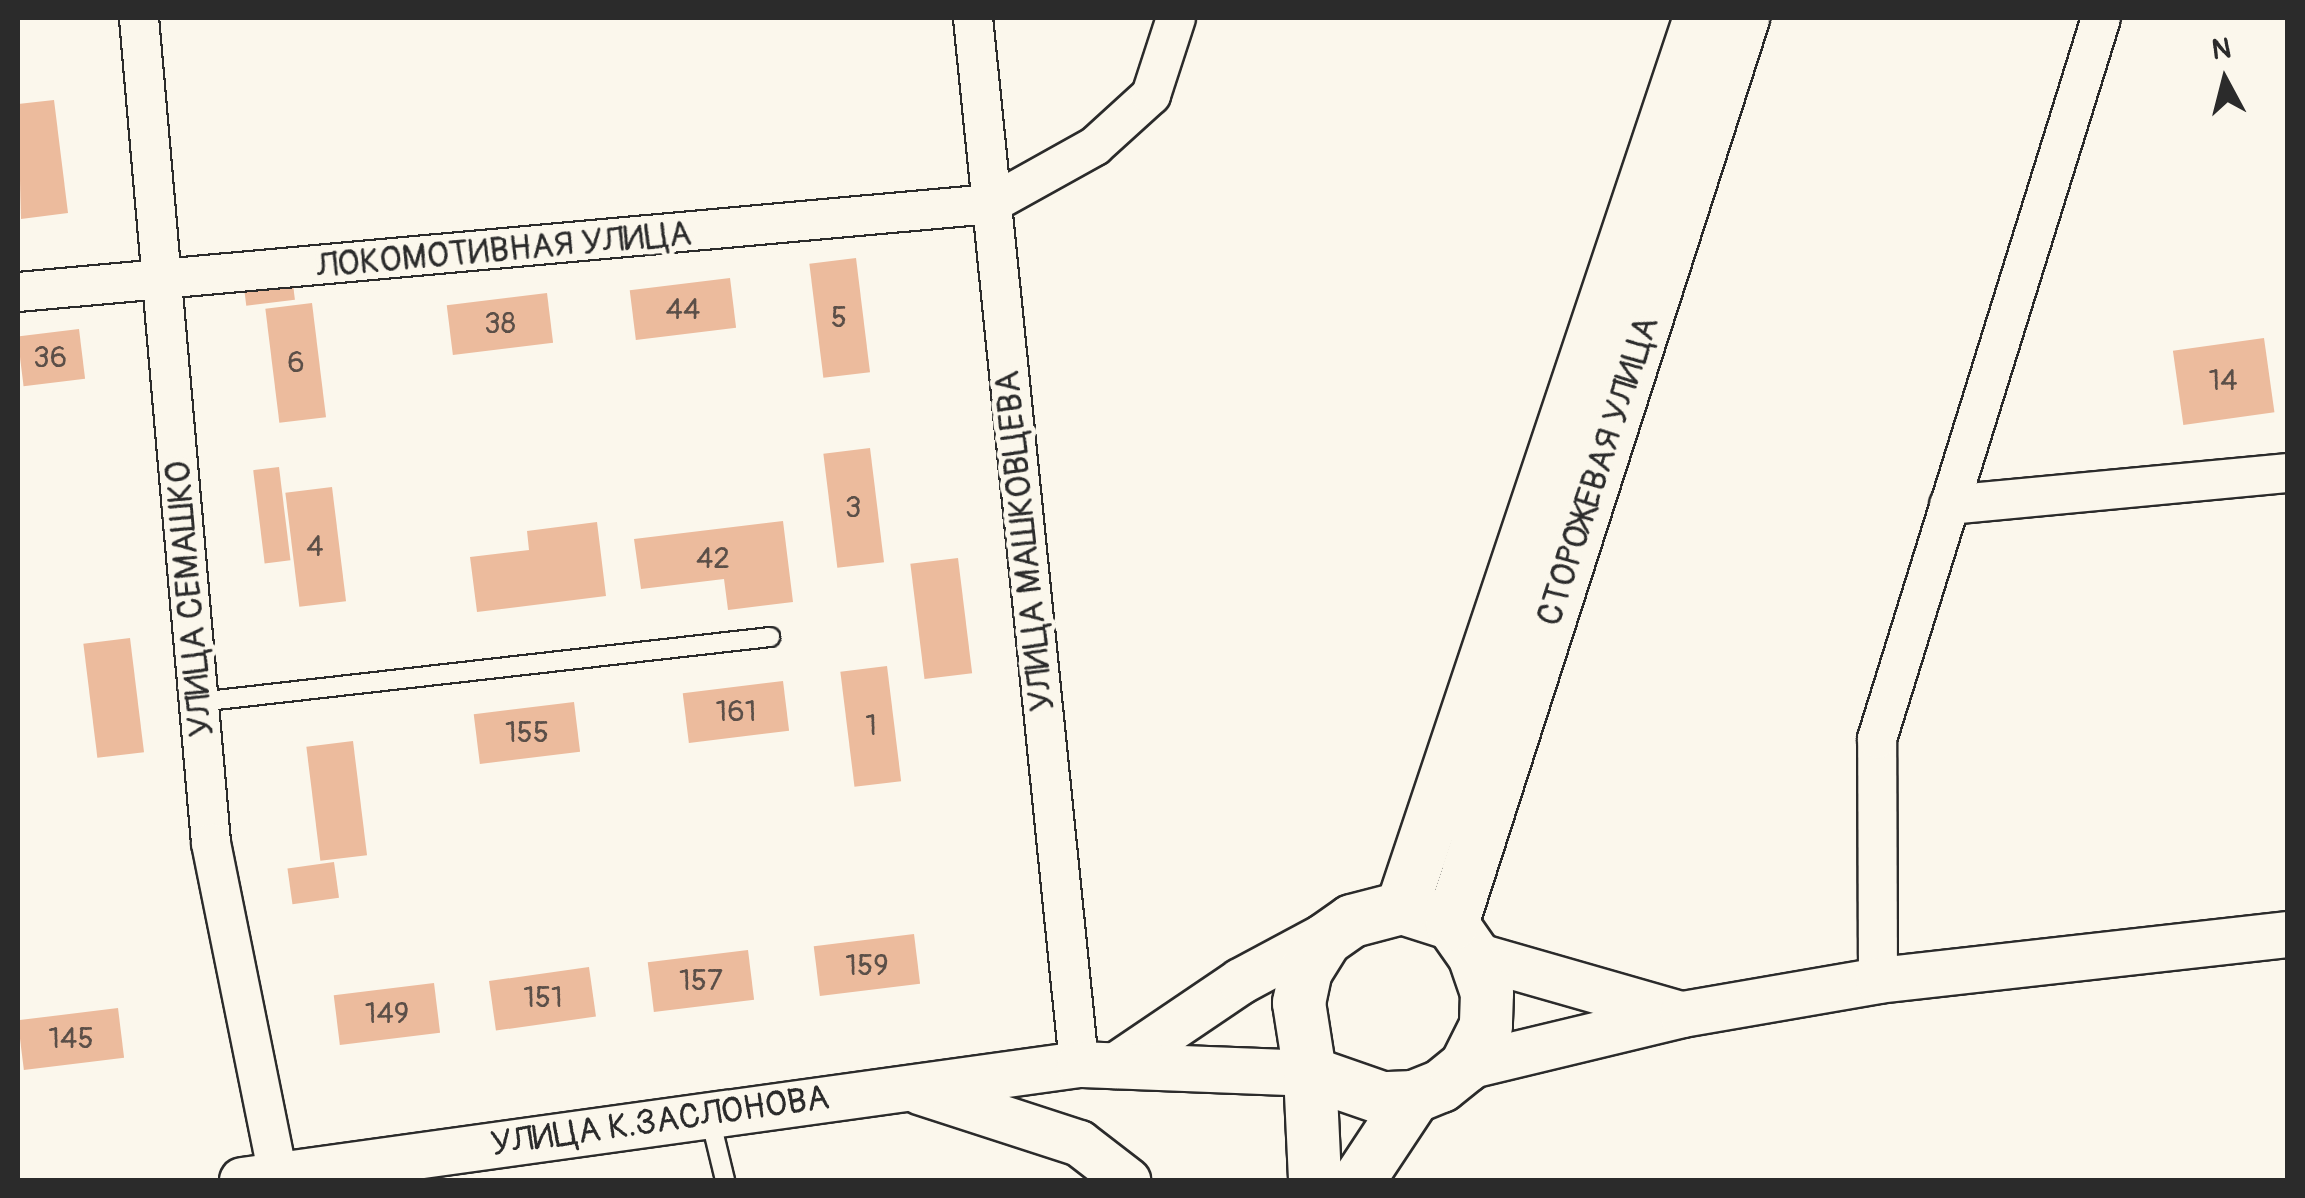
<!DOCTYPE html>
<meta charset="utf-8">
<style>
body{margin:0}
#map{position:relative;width:2305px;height:1198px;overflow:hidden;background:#fbf7ec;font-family:Pangolin,sans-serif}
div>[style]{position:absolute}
.building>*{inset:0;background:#ecbb9d;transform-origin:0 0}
.roads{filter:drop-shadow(2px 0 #2b2b2b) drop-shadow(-2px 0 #2b2b2b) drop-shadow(0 2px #2b2b2b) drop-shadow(0 -2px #2b2b2b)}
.service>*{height:18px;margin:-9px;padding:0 9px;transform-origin:9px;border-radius:9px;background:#fbf7ec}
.minor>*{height:38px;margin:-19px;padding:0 19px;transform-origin:19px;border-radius:19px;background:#fbf7ec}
.tertiary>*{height:45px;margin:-22.5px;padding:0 22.5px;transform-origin:22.5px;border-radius:22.5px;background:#fbf7ec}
.secondary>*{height:52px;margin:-26px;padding:0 26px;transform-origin:26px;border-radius:26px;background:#fbf7ec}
span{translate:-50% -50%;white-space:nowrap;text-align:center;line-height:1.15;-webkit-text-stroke:10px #fbf7ec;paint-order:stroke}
.number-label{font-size:30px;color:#5b4f48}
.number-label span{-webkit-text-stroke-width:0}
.street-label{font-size:35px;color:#2b2b2b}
.frame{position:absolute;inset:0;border:20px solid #2b2b2b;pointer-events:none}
.north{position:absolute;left:2175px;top:30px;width:100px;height:100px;-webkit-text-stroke:8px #fbf7ec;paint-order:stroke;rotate:353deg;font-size:28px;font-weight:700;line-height:40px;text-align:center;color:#2b2b2b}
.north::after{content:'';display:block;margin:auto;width:35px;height:45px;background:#2b2b2b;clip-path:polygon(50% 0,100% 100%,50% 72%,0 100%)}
</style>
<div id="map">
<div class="building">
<i style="clip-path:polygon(54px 100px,68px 213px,21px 219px,18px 104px)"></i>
<i style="left:856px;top:258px;width:115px;height:47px;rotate:83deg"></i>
<i style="left:292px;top:276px;width:24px;height:49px;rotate:83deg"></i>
<i style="left:730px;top:278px;width:50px;height:101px;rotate:83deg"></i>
<i style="left:547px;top:293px;width:50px;height:101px;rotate:83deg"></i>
<i style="left:312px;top:303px;width:115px;height:47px;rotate:83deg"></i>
<i style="left:79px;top:329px;width:50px;height:62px;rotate:83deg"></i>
<i style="left:2264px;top:338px;width:75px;height:92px;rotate:82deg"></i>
<i style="left:870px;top:448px;width:115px;height:47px;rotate:83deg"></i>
<i style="left:279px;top:467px;width:94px;height:26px;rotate:83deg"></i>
<i style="left:332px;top:487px;width:115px;height:47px;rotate:83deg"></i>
<i style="clip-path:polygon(783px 521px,793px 602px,728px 610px,724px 579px,641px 589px,634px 539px)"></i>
<i style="clip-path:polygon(597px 522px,606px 596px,477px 612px,470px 557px,529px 550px,527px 531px)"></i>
<i style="left:958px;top:558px;width:116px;height:48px;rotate:83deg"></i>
<i style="left:130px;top:638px;width:115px;height:47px;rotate:83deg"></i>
<i style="left:887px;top:666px;width:116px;height:47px;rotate:83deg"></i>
<i style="left:783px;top:681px;width:50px;height:101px;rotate:83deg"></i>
<i style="left:574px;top:702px;width:50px;height:101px;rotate:83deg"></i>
<i style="left:353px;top:741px;width:115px;height:47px;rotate:83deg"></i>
<i style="left:334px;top:862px;width:36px;height:47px;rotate:82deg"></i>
<i style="left:914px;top:934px;width:50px;height:101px;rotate:83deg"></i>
<i style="left:748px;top:950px;width:50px;height:101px;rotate:83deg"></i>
<i style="left:589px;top:967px;width:50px;height:101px;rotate:82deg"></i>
<i style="left:434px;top:983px;width:50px;height:101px;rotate:83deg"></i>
<i style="left:118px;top:1008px;width:50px;height:101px;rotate:83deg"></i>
</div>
<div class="roads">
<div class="service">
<i style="left:199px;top:702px;width:575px;rotate:-6.49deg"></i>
<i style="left:710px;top:1118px;width:64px;rotate:76.4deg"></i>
</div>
<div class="minor">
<i style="left:139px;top:18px;width:828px;rotate:85.01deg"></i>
<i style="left:211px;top:843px;width:339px;rotate:78.6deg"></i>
<i style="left:973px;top:18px;width:1051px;rotate:84.21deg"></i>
<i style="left:18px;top:292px;width:977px;rotate:-5.17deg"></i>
<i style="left:991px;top:204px;width:119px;rotate:-29.1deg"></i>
<i style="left:1095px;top:146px;width:76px;rotate:-42.3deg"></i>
<i style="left:1151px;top:95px;width:81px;rotate:-72deg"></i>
<i style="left:1949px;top:505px;width:341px;rotate:-5.4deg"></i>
<i style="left:1878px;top:980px;width:241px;rotate:-90.2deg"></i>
<i style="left:1877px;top:739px;width:755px;rotate:-72.74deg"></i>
</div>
<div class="tertiary">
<i style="left:1474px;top:955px;width:214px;rotate:16deg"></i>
<i style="left:1116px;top:1065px;width:150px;rotate:-34.1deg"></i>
<i style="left:1240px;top:981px;width:108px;rotate:-28.2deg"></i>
<i style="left:1466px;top:1066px;width:222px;rotate:-13.5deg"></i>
<i style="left:1682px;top:1014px;width:199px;rotate:-9.8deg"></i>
<i style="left:1878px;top:980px;width:413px;rotate:-6.4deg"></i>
<i style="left:919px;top:1091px;width:168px;rotate:18deg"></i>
<i style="left:1079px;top:1143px;width:61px;rotate:37.6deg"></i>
<i style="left:242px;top:1180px;width:845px;rotate:-7.89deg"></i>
<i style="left:1079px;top:1064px;width:231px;rotate:2.2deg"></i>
</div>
<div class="secondary">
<i style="left:1402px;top:908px;width:939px;rotate:-71.49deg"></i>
<i style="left:1402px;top:908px;width:52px;rotate:17.7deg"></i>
<i style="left:1452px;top:924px;width:38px;rotate:55deg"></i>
<i style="left:1474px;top:955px;width:40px;rotate:71.1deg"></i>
<i style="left:1487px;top:993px;width:33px;rotate:92deg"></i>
<i style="left:1486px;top:1026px;width:45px;rotate:116.6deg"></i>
<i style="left:1466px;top:1066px;width:32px;rotate:141deg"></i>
<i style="left:1441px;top:1086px;width:29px;rotate:158deg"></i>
<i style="left:1414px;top:1097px;width:32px;rotate:178deg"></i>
<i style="left:1382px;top:1098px;width:76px;rotate:-160.9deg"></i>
<i style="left:1310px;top:1073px;width:71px;rotate:-98.9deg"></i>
<i style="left:1299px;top:1003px;width:33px;rotate:-78deg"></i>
<i style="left:1306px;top:971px;width:36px;rotate:-58deg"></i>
<i style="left:1325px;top:940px;width:33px;rotate:-35deg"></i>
<i style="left:1352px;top:921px;width:52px;rotate:-14.6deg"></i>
<i style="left:1452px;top:924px;width:952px;rotate:-72.19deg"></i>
<i style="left:1310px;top:1073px;width:107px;rotate:87.3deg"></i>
<i style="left:1359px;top:1180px;width:100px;rotate:-56.5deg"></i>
</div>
</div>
<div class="number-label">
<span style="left:683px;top:310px">44</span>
<span style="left:839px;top:318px">5</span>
<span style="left:500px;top:324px">38</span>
<span style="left:50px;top:358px">36</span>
<span style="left:296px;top:363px">6</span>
<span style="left:2223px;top:381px">14</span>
<span style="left:853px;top:508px">3</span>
<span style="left:315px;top:547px">4</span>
<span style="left:713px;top:559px">42</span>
<span style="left:736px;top:712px">161</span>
<span style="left:871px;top:726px">1</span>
<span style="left:527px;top:733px">155</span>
<span style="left:867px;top:966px">159</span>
<span style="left:701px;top:981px">157</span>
<span style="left:543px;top:998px">151</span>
<span style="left:387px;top:1014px">149</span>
<span style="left:71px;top:1039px">145</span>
</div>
<div class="street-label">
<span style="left:504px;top:250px;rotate:-5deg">ЛОКОМОТИВНАЯ УЛИЦА</span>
<span style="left:1598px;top:471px;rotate:-72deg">СТОРОЖЕВАЯ УЛИЦА</span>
<span style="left:1025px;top:541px;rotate:-96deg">УЛИЦА МАШКОВЦЕВА</span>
<span style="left:190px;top:599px;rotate:-95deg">УЛИЦА СЕМАШКО</span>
<span style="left:660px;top:1121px;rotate:-8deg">УЛИЦА К.ЗАСЛОНОВА</span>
</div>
<div class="frame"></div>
<div class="north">N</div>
</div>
